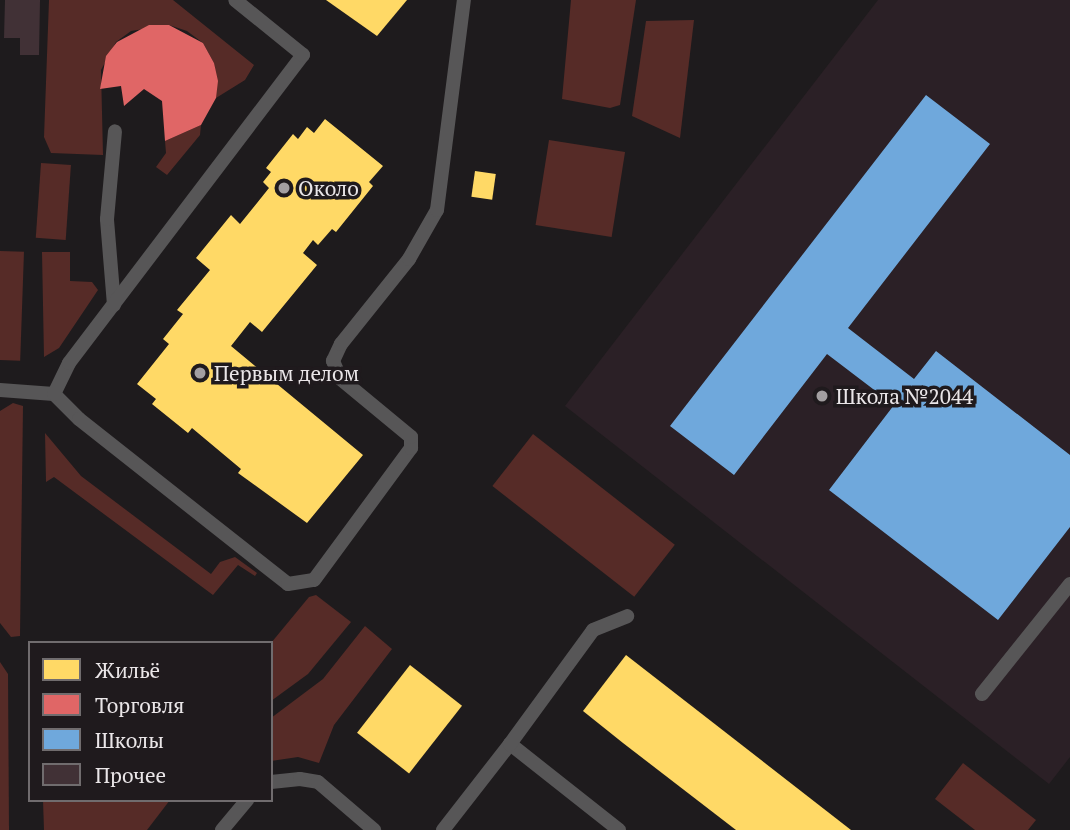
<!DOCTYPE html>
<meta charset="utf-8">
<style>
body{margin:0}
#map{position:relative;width:1070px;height:830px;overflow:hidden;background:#1e1b1d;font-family:"PT Serif",serif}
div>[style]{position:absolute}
.built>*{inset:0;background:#2b2026}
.green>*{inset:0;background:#562b27;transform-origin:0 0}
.homes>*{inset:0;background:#ffd966;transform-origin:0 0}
.shops>*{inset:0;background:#e06666}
.schools>*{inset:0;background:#6fa8dc}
.building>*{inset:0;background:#413136}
.service>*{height:14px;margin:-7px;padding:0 7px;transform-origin:7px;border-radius:7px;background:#575657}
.dots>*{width:19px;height:19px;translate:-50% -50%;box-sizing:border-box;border:4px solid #1f1a1d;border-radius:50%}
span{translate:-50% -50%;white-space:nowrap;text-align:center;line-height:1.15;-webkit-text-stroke:7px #1f1a1d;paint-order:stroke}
.poi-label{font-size:21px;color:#eae6e8}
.left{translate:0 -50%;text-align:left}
.legend{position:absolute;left:28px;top:641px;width:245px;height:161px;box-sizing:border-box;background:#1f1a1d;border:2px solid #706c6e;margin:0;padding:9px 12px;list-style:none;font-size:21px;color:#eae6e8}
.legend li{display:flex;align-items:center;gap:14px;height:35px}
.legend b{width:35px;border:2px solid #706c6e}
</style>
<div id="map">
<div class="built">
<i style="clip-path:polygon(878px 0,1070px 0,1070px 757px,1049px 784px,565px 406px)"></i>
</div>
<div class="green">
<i style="clip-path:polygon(49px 0,173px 0,254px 65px,245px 80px,216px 98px,214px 63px,203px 43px,187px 31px,169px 25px,131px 31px,116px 42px,101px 70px,103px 155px,51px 153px,44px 137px)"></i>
<i style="clip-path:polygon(571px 0,636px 0,620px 105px,610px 108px,562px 99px)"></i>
<i style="clip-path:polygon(694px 20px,680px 138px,632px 116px,646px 21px)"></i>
<i style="clip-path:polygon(201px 125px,200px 135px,167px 175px,156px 167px,166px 153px,165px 141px)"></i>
<i style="left:549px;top:140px;width:77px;height:86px;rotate:9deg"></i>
<i style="left:41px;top:163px;width:30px;height:75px;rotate:4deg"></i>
<i style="left:0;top:251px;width:24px;height:109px;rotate:2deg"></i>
<i style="clip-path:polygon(42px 252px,70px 252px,70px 281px,92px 282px,98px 290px,59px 348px,44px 357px)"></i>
<i style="clip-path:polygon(13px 403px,23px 406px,20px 636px,11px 637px,0 623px,0 411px)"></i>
<i style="clip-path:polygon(45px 433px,81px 476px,211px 574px,220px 562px,235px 557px,257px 573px,255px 576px,238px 565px,213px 595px,54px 477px,46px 482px)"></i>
<i style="left:533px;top:434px;width:180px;height:66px;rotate:38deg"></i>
<i style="clip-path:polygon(316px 595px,351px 622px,308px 674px,271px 701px,271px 643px,309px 597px)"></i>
<i style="clip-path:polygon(365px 626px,392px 649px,334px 725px,319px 763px,298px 757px,271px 761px,271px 718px,323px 679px)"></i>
<i style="clip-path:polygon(0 662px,8px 674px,9px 830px,0 830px)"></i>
<i style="clip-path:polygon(963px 763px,1036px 820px,1028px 830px,975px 830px,935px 799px)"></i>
<i style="clip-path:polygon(43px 800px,170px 800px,147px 830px,44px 830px)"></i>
</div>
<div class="homes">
<i style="clip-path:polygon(326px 0,407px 0,377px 36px)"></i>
<i style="clip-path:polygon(325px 119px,383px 166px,369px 182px,373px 186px,336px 232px,332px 229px,318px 245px,313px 240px,303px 253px,317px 265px,262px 332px,250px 322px,231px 346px,363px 455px,307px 523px,238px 473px,241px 469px,192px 428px,188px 433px,152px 404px,156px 399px,137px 384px,169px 344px,163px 339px,183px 314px,177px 310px,210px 270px,196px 258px,231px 215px,240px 224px,261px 198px,269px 188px,263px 182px,271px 172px,266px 168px,293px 134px,298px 139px,307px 127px,314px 133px)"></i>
<i style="left:475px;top:171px;width:21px;height:26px;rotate:8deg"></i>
<i style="clip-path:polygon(626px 655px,851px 830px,736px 830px,623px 743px,583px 711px)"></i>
<i style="left:410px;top:665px;width:66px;height:86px;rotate:38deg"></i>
</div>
<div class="shops">
<i style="clip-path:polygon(149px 25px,169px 25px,203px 43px,214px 63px,218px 81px,216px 98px,201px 125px,165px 141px,162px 101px,144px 89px,124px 106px,121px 86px,100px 89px,106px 56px,117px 42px)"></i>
</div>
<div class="schools">
<i style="clip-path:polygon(926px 95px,990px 144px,848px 328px,914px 379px,936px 351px,1070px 455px,1070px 527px,998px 620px,829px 490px,894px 405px,827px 354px,734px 475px,670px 426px)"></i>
</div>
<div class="building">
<i style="clip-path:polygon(5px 0,40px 0,39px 55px,20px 55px,20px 38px,4px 38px)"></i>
</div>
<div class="service">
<i style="left:114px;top:305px;width:86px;rotate:-94.7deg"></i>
<i style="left:107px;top:219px;width:88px;rotate:-84.8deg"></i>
<i style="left:0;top:390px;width:54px;rotate:4.2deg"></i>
<i style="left:54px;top:394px;width:35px;rotate:45deg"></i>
<i style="left:79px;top:419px;width:266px;rotate:38.3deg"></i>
<i style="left:288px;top:584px;width:26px;rotate:-9deg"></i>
<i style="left:314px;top:580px;width:164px;rotate:-53.7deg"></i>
<i style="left:411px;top:448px;width:11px;rotate:-90deg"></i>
<i style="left:411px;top:437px;width:91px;rotate:-140.4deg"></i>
<i style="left:341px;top:379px;width:20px;rotate:-114deg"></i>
<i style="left:333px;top:361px;width:19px;rotate:-65deg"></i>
<i style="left:341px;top:344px;width:109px;rotate:-51.3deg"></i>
<i style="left:409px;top:259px;width:56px;rotate:-60.3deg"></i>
<i style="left:437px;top:210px;width:212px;rotate:-82.7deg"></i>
<i style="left:54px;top:394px;width:34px;rotate:-64deg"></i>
<i style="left:69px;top:363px;width:387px;rotate:-52.8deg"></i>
<i style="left:303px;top:55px;width:87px;rotate:-141deg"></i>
<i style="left:982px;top:694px;width:141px;rotate:-51.3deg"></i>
<i style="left:271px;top:782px;width:29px;rotate:-6deg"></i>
<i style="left:300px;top:779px;width:18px;rotate:9deg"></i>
<i style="left:318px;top:782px;width:74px;rotate:40.6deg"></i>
<i style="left:222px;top:830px;width:39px;rotate:-50deg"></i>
<i style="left:443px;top:830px;width:109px;rotate:-52.1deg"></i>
<i style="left:619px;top:830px;width:139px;rotate:-141.7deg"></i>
<i style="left:510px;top:744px;width:141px;rotate:-53.9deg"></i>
<i style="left:593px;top:630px;width:37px;rotate:-22deg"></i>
</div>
<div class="dots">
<i style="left:284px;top:188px;background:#a39fa1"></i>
<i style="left:200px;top:373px;background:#a39fa1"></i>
<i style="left:822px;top:396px;background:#a39fa1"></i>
</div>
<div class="poi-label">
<span class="left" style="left:298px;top:188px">Около</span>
<span class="left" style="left:214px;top:373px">Первым делом</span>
<span class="left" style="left:836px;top:396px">Школа №2044</span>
</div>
<ul class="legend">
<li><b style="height:19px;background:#ffd966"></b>Жильё</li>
<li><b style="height:19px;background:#e06666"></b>Торговля</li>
<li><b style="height:19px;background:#6fa8dc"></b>Школы</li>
<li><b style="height:19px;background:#413136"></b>Прочее</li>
</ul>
</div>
